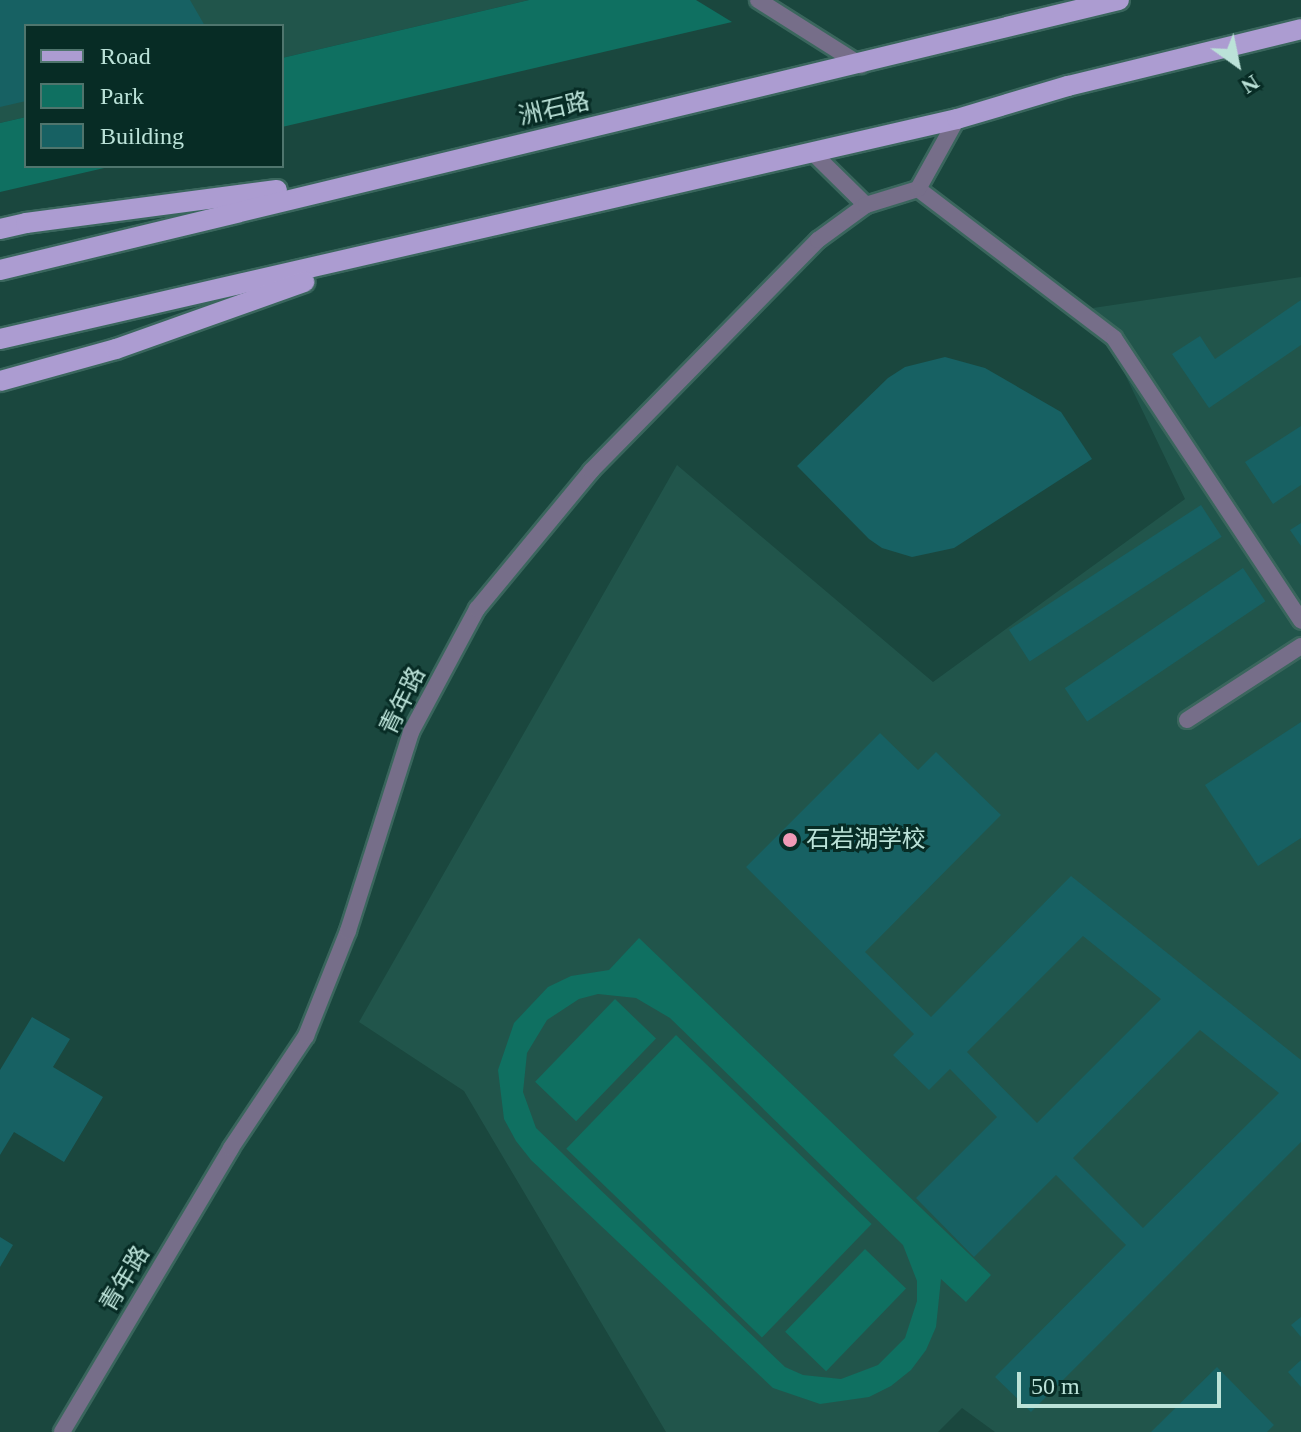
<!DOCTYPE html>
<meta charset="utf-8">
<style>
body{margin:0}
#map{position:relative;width:1301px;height:1432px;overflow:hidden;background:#1a473e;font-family:"Times New Roman","Noto Sans SC",serif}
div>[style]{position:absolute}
.built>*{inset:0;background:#21554b}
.green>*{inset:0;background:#0f7061;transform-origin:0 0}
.building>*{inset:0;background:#176163;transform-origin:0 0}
.roads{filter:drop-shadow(2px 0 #3a665d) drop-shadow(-2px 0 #3a665d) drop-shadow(0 2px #3a665d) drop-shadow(0 -2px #3a665d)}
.minor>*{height:16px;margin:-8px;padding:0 8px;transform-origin:8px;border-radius:8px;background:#766e89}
.tertiary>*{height:16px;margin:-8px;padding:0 8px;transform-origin:8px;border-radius:8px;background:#766e89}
.primary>*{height:20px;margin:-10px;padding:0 10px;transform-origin:10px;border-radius:10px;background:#ac9cd1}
.dots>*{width:22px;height:22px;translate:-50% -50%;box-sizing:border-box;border:4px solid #072c25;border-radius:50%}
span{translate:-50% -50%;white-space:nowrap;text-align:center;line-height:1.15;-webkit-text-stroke:6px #072c25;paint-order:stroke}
.street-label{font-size:24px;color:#bbe2d8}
.poi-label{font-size:24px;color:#bbe2d8}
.left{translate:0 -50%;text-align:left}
.legend{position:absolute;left:24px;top:24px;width:260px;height:144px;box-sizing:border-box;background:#072c25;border:2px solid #4f756d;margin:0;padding:10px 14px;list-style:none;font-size:24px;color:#bbe2d8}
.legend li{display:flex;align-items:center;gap:16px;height:40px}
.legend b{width:40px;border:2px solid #4f756d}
.north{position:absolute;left:1197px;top:24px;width:80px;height:80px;-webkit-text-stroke:6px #072c25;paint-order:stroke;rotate:147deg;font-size:22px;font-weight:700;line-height:32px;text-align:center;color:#bbe2d8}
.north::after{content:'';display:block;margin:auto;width:28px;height:36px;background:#bbe2d8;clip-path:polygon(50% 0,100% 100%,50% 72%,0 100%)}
.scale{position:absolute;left:1017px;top:1372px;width:204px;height:36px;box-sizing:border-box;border:4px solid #bbe2d8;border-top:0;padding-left:10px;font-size:24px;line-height:28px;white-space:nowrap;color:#bbe2d8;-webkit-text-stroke:6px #072c25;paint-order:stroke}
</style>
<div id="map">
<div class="built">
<i style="clip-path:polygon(0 0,529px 0,282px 58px,282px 26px,26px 26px,26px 117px,0 123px)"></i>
<i style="clip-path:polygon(1301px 277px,1301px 1432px,995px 1432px,962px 1408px,938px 1432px,666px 1432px,464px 1091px,359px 1022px,677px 465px,933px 682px,1185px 499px,1093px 308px)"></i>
</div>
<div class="green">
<i style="clip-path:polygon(529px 0,696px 0,732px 22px,282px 127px,282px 58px)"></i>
<i style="clip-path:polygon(26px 117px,26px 166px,113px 166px,0 192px,0 123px)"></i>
<i style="clip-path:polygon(evenodd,639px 938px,991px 1275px,966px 1302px,941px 1279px,936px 1327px,926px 1350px,911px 1370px,891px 1386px,869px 1397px,820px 1404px,773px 1388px,531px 1160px,516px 1141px,504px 1119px,498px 1070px,514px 1023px,548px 987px,571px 976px,609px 970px,639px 938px,598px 994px,636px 998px,670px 1018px,903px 1245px,917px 1281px,917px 1301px,905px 1338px,878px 1365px,841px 1379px,803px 1375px,785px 1367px,536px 1128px,523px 1092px,527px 1053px,547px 1020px,579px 999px,598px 994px)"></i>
<i style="left:615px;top:999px;width:57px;height:115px;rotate:44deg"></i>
<i style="left:676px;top:1035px;width:272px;height:158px;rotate:44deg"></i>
<i style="left:865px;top:1249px;width:57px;height:115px;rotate:44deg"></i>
</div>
<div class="building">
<i style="clip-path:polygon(0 0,190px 0,205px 26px,26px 26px,26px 101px,0 107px)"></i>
<i style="clip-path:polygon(1301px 300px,1301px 345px,1209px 408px,1172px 354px,1200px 336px,1215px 359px)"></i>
<i style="clip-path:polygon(945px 357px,985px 368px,1061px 412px,1092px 459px,954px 548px,912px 557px,882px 548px,869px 539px,797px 466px,888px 378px,905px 367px)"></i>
<i style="clip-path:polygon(1301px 426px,1301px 485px,1273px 504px,1245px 462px)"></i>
<i style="left:1201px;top:505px;width:38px;height:229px;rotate:57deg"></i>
<i style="clip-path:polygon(1301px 523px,1301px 546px,1290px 530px)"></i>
<i style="left:1243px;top:568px;width:40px;height:215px;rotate:56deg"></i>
<i style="clip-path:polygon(1301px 722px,1301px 838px,1258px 866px,1205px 785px)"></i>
<i style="clip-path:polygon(evenodd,880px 733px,918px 770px,936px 752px,1001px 815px,865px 952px,931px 1017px,1071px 876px,1301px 1060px,1301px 1142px,1031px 1412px,995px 1377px,1126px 1245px,1056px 1175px,974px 1257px,916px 1198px,997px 1117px,950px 1069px,929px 1090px,893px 1055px,914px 1034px,746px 867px,880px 733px,1083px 936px,1161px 999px,1037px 1123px,967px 1052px,1083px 936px,880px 733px,1200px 1030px,1279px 1093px,1143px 1228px,1073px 1158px,1200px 1030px)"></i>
<i style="clip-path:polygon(32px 1017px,70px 1039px,53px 1067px,103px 1097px,64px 1162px,14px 1132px,0 1155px,0 1070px)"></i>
<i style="clip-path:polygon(0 1237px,13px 1245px,0 1267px)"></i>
<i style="clip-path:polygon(1301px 1317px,1301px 1337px,1291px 1325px)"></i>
<i style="clip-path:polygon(1301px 1360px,1301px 1387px,1288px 1372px)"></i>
<i style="clip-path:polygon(1217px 1367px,1274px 1425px,1267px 1432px,1151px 1432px)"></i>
</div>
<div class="roads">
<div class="minor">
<i style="left:758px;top:0;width:122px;rotate:32.3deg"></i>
<i style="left:918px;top:189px;width:246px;rotate:37.2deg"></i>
<i style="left:1114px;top:338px;width:339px;rotate:56.5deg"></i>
<i style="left:1187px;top:720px;width:136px;rotate:-33deg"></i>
</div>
<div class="tertiary">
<i style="left:813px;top:153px;width:74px;rotate:44.5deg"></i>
<i style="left:62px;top:1432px;width:330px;rotate:-59.2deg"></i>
<i style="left:231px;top:1148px;width:135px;rotate:-56.2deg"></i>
<i style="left:306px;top:1036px;width:113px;rotate:-68.2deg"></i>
<i style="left:348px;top:931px;width:209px;rotate:-72.4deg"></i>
<i style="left:411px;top:732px;width:140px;rotate:-61.8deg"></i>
<i style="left:477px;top:609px;width:179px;rotate:-50.4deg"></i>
<i style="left:591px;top:471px;width:324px;rotate:-45.5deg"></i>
<i style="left:818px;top:240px;width:59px;rotate:-36.1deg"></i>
<i style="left:866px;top:205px;width:54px;rotate:-17.1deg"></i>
<i style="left:918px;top:189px;width:80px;rotate:-60.9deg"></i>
</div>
<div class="primary">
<i style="left:0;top:229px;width:27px;rotate:-13deg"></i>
<i style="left:26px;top:223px;width:253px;rotate:-7.5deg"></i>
<i style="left:0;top:270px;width:1151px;rotate:-13.57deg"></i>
<i style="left:0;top:339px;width:982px;rotate:-12.95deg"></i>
<i style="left:957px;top:119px;width:116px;rotate:-16.6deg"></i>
<i style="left:1068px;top:86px;width:240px;rotate:-13.7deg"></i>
<i style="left:0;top:381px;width:120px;rotate:-15.4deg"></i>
<i style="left:116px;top:349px;width:200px;rotate:-19.6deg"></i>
</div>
</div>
<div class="dots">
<i style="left:790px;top:840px;background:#f09ab6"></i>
</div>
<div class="street-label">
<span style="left:554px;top:109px;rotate:-13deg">洲石路</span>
<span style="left:403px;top:701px;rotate:-64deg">青年路</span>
<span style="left:125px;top:1279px;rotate:-59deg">青年路</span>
</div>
<div class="poi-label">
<span class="left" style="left:806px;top:840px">石岩湖学校</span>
</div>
<ul class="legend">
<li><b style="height:10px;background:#ac9cd1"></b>Road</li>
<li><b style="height:22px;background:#0f7061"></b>Park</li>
<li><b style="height:22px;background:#176163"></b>Building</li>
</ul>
<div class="north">N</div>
<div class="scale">50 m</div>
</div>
